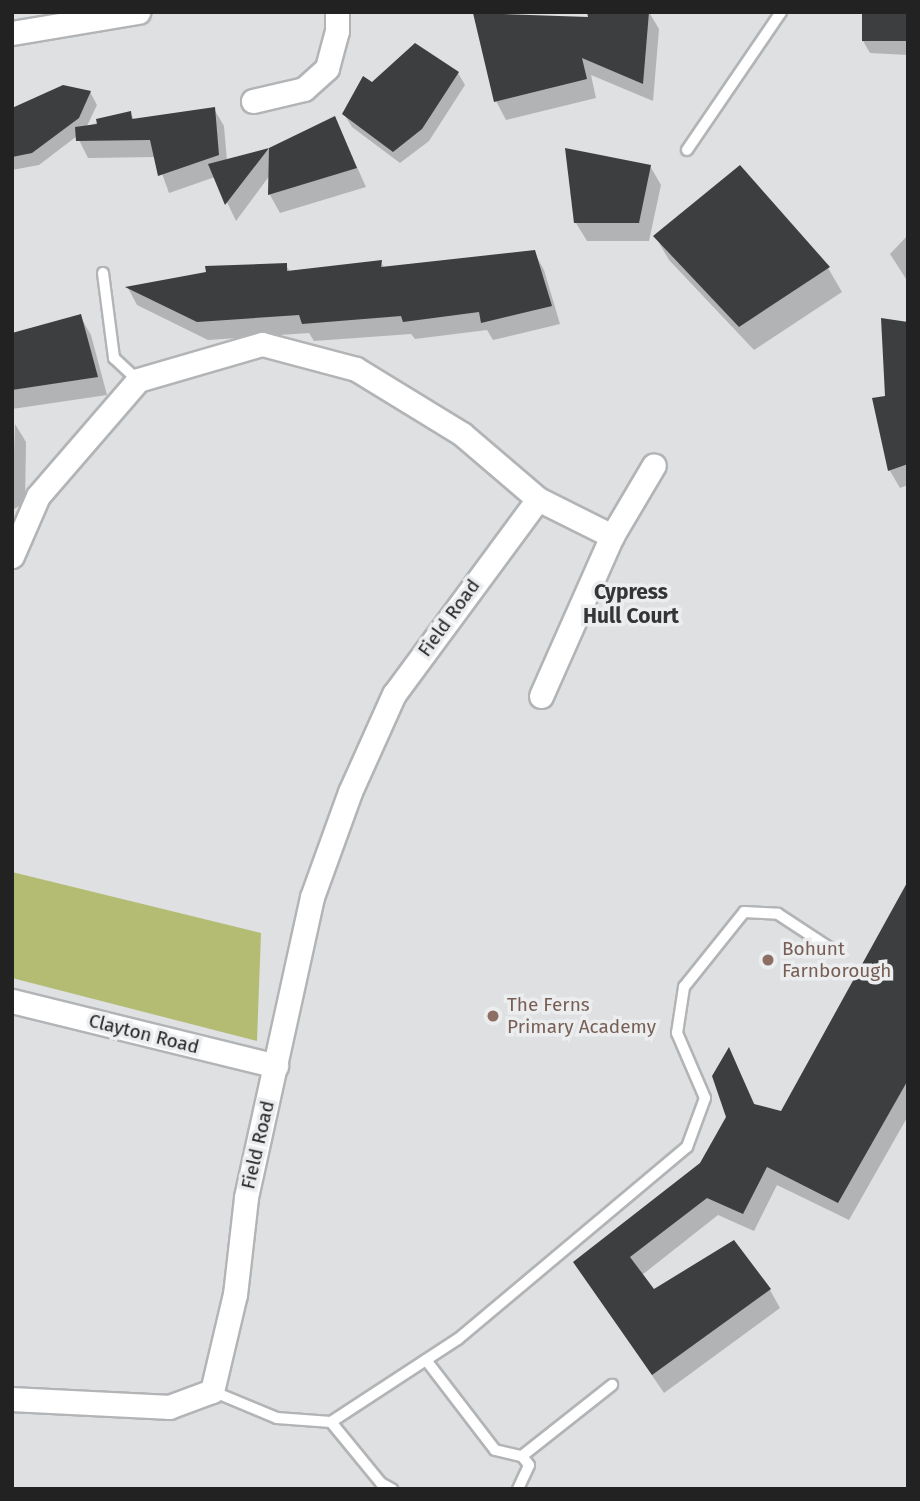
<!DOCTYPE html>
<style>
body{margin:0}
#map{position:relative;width:920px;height:1501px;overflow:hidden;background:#dee0e2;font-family:"Fira Sans",sans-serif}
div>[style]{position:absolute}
.green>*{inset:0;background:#b4bc74}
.shadow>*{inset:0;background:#0003}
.building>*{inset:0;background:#3c3e3f;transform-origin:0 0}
.roads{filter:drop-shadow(2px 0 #b2b4b6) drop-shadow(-2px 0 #b2b4b6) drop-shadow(0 2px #b2b4b6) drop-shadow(0 -2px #b2b4b6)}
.lane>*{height:10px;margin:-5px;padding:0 5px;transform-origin:5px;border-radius:5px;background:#fff}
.street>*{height:23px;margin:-11.5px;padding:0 11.5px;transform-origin:11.5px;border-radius:11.5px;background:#fff}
.dots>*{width:19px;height:19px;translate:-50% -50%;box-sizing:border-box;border:4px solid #ebedef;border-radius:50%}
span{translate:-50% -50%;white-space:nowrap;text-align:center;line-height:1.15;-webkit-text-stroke:7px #ebedef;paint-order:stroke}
.street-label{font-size:19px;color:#222223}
.education-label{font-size:19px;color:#785e54}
.left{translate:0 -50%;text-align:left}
.neighbourhood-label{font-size:21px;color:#343537;font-weight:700}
.frame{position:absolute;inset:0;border:14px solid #222223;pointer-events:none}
</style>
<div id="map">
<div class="green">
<i style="clip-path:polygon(12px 872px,261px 933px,257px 1041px,12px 978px)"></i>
</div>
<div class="shadow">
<i style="clip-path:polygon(589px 12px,649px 12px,659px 29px,653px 101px,591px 75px,596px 98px,506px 120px,496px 101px,590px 19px)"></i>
<i style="clip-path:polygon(908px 12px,908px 55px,870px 53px,863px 41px)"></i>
<i style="clip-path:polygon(458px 73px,465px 85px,429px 141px,400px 163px,352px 127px,344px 114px,372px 85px)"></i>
<i style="clip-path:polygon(90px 92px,97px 105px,87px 126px,130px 113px,135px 121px,214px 109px,224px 126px,227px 161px,270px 149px,335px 118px,366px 187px,280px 213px,270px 195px,270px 175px,236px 221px,215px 177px,169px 193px,156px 157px,88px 158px,77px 136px,39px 165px,12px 170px,12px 110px)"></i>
<i style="clip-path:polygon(650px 166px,661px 185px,649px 241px,587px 241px,576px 223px)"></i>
<i style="clip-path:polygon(740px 168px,828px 268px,842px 292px,754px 350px,669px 260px,655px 236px)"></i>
<i style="clip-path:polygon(908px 235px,908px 282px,890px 254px)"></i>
<i style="clip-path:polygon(534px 252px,544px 270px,560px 324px,493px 340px,487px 330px,415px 339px,411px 334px,314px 341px,309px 333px,208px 340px,137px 305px,128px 288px,286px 265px,290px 272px,381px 262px,384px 268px)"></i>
<i style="clip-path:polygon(80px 316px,91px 335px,107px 395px,12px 409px,12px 334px)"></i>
<i style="clip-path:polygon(908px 324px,908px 485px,900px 488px,890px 471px,874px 400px,887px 398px)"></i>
<i style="clip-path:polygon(15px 424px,26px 442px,25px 503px,12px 510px)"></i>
<i style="clip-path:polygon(908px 884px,908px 1116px,849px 1220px,777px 1185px,754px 1231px,718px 1215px,642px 1275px,654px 1291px,770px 1290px,780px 1308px,664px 1393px,575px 1262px,702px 1164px,728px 1117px,729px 1050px,756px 1107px,782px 1113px)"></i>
</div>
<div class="building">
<i style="clip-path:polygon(587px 12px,649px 12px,643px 84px,582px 58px,587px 79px,494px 102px,473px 13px,588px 17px)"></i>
<i style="left:862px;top:12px;width:46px;height:29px"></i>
<i style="clip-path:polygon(415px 43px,459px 72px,422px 129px,393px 152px,342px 114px,363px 76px,372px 82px)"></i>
<i style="clip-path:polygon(63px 85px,91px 91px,79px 118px,32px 153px,12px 157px,12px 108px)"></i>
<i style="clip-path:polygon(215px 107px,219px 155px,158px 176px,150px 140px,76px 141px,75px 127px,97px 124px,96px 119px,131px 111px,132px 119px)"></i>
<i style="clip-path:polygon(335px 116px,357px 168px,268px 195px,269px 148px)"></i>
<i style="clip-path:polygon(269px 148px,225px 205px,208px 164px)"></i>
<i style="clip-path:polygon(565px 148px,651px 165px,639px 223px,574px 223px)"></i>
<i style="clip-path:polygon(740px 165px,830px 267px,739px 327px,653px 236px)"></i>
<i style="clip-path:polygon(535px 250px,552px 306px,481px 323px,479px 312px,403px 322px,401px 316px,302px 324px,299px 315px,197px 322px,125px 287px,206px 272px,205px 266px,287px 263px,287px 271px,382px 260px,381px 267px)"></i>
<i style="clip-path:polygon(81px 314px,98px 377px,12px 390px,12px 333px)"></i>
<i style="clip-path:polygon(881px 318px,908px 322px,908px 464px,888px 471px,872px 398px,885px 396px)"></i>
<i style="clip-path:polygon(908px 881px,908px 1080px,838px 1203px,767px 1167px,743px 1214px,707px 1198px,630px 1257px,654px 1289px,734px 1240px,771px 1289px,652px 1375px,573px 1262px,700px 1163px,726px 1117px,712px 1076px,729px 1047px,754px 1104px,781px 1111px)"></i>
</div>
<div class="roads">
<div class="lane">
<i style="left:687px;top:150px;width:167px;rotate:-55.7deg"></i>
<i style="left:103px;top:273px;width:86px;rotate:82.6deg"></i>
<i style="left:114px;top:358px;width:33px;rotate:43deg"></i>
<i style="left:426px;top:1360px;width:113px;rotate:52.5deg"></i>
<i style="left:495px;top:1450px;width:28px;rotate:13deg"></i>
<i style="left:522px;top:1456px;width:115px;rotate:-38.3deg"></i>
<i style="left:212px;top:1391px;width:70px;rotate:22.6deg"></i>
<i style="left:277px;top:1418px;width:54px;rotate:4.2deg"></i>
<i style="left:331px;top:1422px;width:152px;rotate:-33.2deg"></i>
<i style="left:458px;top:1339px;width:299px;rotate:-40deg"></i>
<i style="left:687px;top:1147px;width:52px;rotate:-69.8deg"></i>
<i style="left:705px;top:1098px;width:71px;rotate:-113.3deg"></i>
<i style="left:677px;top:1033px;width:47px;rotate:-81.3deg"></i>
<i style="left:684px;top:987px;width:96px;rotate:-51.3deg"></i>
<i style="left:744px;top:912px;width:34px;rotate:3deg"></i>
<i style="left:778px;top:914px;width:66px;rotate:33.2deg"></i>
<i style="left:331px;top:1422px;width:79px;rotate:50.7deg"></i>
<i style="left:381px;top:1483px;width:13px;rotate:29deg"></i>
<i style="left:518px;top:1489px;width:26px;rotate:-65deg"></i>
<i style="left:529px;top:1465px;width:11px;rotate:-128deg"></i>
</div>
<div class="street">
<i style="left:12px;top:33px;width:128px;rotate:-9.5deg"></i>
<i style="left:253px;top:101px;width:52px;rotate:-13.2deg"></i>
<i style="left:304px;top:89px;width:31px;rotate:-42deg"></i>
<i style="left:327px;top:68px;width:38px;rotate:-75deg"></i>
<i style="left:337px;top:31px;width:19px;rotate:-90deg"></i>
<i style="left:538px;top:499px;width:83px;rotate:26.6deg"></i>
<i style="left:12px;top:556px;width:65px;rotate:-66.6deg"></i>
<i style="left:38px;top:496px;width:153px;rotate:-49.2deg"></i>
<i style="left:138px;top:380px;width:129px;rotate:-16.2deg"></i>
<i style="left:262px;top:344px;width:97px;rotate:14.9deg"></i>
<i style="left:356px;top:369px;width:124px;rotate:31.5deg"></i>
<i style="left:462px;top:434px;width:100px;rotate:40.5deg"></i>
<i style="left:538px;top:499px;width:242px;rotate:126.4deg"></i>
<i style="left:394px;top:694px;width:107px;rotate:114.2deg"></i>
<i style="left:350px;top:792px;width:112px;rotate:109.9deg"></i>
<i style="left:312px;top:897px;width:308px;rotate:102.4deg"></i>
<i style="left:246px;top:1198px;width:97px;rotate:96.5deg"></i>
<i style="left:235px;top:1294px;width:100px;rotate:103.3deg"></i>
<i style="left:212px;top:1391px;width:46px;rotate:159.6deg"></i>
<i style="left:169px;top:1407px;width:157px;rotate:-177.1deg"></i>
<i style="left:541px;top:696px;width:175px;rotate:-66.1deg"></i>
<i style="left:612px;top:536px;width:82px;rotate:-59.4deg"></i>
<i style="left:12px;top:1001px;width:272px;rotate:13.8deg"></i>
</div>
</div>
<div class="dots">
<i style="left:768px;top:960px;background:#8d6e63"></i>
<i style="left:493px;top:1016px;background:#8d6e63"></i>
</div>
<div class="street-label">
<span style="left:449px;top:618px;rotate:-54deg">Field Road</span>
<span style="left:144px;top:1034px;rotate:14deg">Clayton Road</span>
<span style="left:258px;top:1145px;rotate:-77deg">Field Road</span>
</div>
<div class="education-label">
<span class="left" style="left:782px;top:960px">Bohunt<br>Farnborough</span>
<span class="left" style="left:507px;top:1016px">The Ferns<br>Primary Academy</span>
</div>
<div class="neighbourhood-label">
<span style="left:631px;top:604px">Cypress<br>Hull Court</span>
</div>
<div class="frame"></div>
</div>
